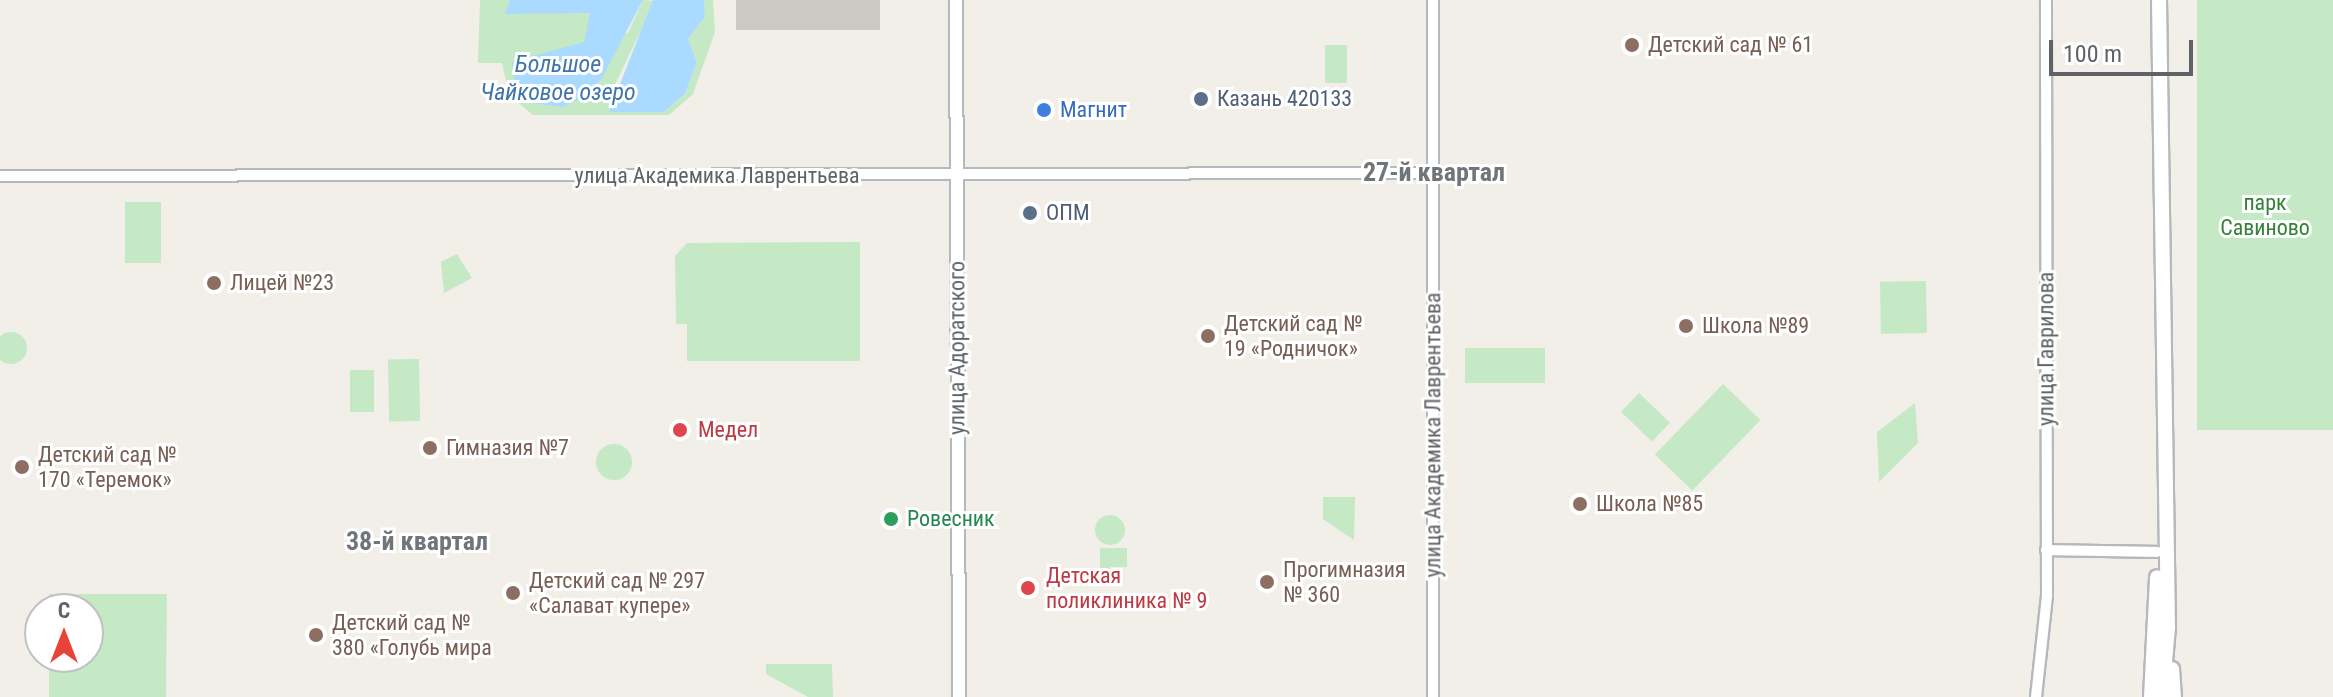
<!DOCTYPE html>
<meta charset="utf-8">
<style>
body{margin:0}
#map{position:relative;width:2333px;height:697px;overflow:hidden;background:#f1efe8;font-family:"Roboto Condensed",sans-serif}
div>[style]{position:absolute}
.green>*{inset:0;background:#c5e8c5;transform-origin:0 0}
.round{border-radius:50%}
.water>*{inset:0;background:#aadaff}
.building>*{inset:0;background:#cccac5;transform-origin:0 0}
.roads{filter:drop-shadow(2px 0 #b5b8bc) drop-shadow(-2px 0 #b5b8bc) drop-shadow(0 2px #b5b8bc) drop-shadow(0 -2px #b5b8bc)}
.minor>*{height:10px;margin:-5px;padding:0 5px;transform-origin:5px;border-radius:5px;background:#fff}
.tertiary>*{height:12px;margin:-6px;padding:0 6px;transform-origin:6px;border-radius:6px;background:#fff}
.secondary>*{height:14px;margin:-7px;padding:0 7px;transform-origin:7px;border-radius:7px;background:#fff}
.dots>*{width:22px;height:22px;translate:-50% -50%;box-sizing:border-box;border:4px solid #fff;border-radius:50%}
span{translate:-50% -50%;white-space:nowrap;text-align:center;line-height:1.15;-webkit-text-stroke:6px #fff;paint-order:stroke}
.education-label{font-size:22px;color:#785e54}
.left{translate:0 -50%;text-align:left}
.service-label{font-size:22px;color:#4e5e75}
.shop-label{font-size:22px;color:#366cbe}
.street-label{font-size:22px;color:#5f6368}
.park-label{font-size:22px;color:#348238}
.health-label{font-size:22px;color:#be3a42}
.leisure-label{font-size:22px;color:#27864d}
.water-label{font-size:24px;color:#4174aa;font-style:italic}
.quarter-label{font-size:26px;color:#70757a;font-weight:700}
.north{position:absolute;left:24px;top:593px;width:80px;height:80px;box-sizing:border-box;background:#fff;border:2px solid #bfc1c3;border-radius:50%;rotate:0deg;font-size:22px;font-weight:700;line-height:32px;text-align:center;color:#5f6368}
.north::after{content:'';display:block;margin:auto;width:28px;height:36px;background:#ea4335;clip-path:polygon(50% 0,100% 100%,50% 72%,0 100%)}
.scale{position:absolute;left:2049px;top:40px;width:144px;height:36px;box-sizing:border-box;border:4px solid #5f6368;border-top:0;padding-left:10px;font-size:24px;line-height:28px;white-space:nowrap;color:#5f6368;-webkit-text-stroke:6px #fff;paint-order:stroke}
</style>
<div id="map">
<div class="green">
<i style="clip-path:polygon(480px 0,510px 0,506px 14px,591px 12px,584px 42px,628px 33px,643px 0,655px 1px,611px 93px,610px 112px,664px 112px,685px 94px,697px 62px,688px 39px,705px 17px,704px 0,713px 0,715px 32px,693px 94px,669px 115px,533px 115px,509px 95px,502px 63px,478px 63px)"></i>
<i style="left:2197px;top:0;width:136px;height:430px"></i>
<i style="left:1325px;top:45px;width:22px;height:38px"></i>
<i style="left:125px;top:202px;width:36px;height:61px"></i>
<i style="clip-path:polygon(860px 242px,860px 361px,687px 361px,687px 324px,676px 324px,675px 256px,687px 243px)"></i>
<i style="clip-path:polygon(457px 254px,472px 278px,444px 293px,441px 262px)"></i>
<i style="left:1926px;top:281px;width:52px;height:46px;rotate:89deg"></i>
<i class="round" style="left:-5px;top:332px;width:32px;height:32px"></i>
<i style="left:1465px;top:348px;width:80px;height:35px"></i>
<i style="left:419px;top:359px;width:62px;height:31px;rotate:89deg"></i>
<i style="left:350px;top:370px;width:24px;height:42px"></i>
<i style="left:1723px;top:384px;width:52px;height:98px;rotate:44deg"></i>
<i style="left:1639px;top:393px;width:43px;height:26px;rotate:44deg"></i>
<i style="clip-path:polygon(1915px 403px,1918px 443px,1879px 482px,1877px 432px)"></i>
<i class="round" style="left:596px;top:444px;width:36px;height:36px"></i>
<i style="clip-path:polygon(1323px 497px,1355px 497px,1354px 540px,1323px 519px)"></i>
<i class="round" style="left:1095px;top:515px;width:30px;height:30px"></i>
<i style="clip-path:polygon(1100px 548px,1127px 548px,1127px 567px,1110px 567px,1110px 585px,1100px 585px)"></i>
<i style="clip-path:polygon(49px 594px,167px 594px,166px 697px,49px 697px,49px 657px,88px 657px,88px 609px,49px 609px)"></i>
<i style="clip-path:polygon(766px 664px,832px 664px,833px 697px,808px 697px,766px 674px)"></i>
</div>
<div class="water">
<i style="clip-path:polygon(510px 0,643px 0,602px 78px,586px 96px,562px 107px,519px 101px,511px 62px,584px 42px,590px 13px,505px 14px)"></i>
<i style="clip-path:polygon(653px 0,704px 0,705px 17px,688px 39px,697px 62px,685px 94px,664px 112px,609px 112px)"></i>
</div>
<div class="building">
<i style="left:736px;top:0;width:144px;height:30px"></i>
</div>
<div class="roads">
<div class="minor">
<i style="left:0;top:176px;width:1433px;rotate:-0.12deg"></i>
<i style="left:2046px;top:550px;width:111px;rotate:1deg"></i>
<i style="left:1433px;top:697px;width:697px;rotate:-90deg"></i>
<i style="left:2036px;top:697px;width:102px;rotate:-83.8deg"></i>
<i style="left:2047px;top:596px;width:596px;rotate:-90.1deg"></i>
</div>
<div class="tertiary">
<i style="left:956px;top:0;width:697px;rotate:89.75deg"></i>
</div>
<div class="secondary">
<i style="left:2159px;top:0;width:627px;rotate:89.18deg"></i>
<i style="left:2168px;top:627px;width:70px;rotate:94.9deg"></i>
<i style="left:2172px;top:669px;width:28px;rotate:86deg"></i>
<i style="left:2151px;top:697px;width:120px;rotate:-87.1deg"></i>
</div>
</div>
<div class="dots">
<i style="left:1632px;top:45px;background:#8d6e63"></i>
<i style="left:1201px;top:99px;background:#5c6f8a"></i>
<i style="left:1044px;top:110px;background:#3f7fe0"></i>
<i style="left:1030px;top:213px;background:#5c6f8a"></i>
<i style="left:214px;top:283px;background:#8d6e63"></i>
<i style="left:1686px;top:326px;background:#8d6e63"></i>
<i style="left:1208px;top:336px;background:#8d6e63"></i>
<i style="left:680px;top:430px;background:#e0444e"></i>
<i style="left:430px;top:448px;background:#8d6e63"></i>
<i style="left:22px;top:467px;background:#8d6e63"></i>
<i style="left:1580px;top:504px;background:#8d6e63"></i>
<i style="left:891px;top:519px;background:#2e9e5b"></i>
<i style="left:1267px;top:582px;background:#8d6e63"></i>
<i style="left:1028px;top:588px;background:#e0444e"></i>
<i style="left:513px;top:593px;background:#8d6e63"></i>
<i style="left:316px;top:635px;background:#8d6e63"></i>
</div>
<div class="education-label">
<span class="left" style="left:1648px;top:45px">Детский сад № 61</span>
<span class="left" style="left:230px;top:283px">Лицей №23</span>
<span class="left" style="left:1224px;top:336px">Детский сад №<br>19 «Родничок»</span>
<span class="left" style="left:1702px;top:326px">Школа №89</span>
<span class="left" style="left:446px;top:448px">Гимназия №7</span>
<span class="left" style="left:38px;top:467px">Детский сад №<br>170 «Теремок»</span>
<span class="left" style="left:1596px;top:504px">Школа №85</span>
<span class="left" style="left:1283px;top:582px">Прогимназия<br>№ 360</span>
<span class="left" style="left:529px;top:593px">Детский сад № 297<br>«Салават купере»</span>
<span class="left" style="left:332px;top:635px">Детский сад №<br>380 «Голубь мира</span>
</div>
<div class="service-label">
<span class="left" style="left:1217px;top:99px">Казань 420133</span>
<span class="left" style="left:1046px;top:213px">ОПМ</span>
</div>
<div class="shop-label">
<span class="left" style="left:1060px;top:110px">Магнит</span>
</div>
<div class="street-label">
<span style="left:717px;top:176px">улица Академика Лаврентьева</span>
<span style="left:957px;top:348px;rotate:-90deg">улица Адоратского</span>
<span style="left:2046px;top:349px;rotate:-90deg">улица Гаврилова</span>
<span style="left:1433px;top:435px;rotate:-90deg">улица Академика Лаврентьева</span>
</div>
<div class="park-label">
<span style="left:2265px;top:215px">парк<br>Савиново</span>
</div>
<div class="health-label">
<span class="left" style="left:698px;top:430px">Медел</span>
<span class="left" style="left:1046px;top:588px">Детская<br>поликлиника № 9</span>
</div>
<div class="leisure-label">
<span class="left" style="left:907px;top:519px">Ровесник</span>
</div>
<div class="water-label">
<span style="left:558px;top:79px">Большое<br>Чайковое озеро</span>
</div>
<div class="quarter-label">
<span style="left:1434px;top:173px">27-й квартал</span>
<span style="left:417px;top:542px">38-й квартал</span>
</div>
<div class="north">С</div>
<div class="scale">100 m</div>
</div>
